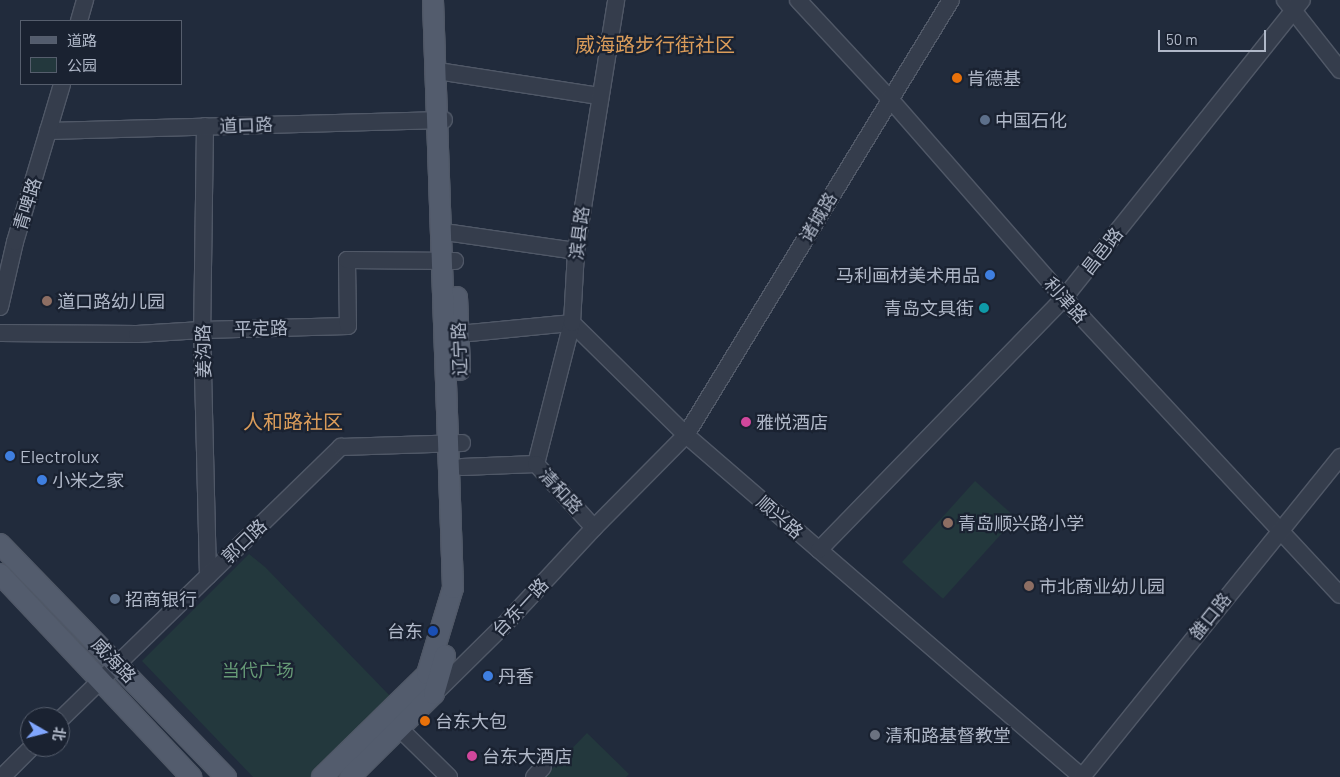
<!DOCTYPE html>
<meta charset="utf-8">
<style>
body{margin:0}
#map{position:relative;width:1340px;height:777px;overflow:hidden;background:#212b3c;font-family:Barlow,"Noto Sans SC",sans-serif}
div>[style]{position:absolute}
.green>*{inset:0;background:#23383d;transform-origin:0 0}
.roads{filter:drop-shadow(1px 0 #505867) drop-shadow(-1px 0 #505867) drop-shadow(0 1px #505867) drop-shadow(0 -1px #505867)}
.minor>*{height:16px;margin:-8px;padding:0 8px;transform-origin:8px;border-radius:8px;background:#353d4c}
.major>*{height:20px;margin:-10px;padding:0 10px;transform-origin:10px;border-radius:10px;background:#535c6d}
.dots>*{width:14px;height:14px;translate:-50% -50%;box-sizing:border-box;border:2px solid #1a2231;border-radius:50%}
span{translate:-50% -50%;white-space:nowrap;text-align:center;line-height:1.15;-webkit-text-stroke:4.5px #1a2231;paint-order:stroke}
.poi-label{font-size:18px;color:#b0b8c8}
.left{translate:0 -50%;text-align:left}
.right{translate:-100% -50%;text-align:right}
.street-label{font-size:18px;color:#b0b8c8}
.park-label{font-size:18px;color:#669a76}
.quarter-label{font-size:20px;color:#da9c5a}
.legend{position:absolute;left:20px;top:20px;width:162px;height:65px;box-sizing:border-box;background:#1a2231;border:1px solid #565e6d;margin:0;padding:6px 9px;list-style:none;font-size:15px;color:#b0b8c8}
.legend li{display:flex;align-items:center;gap:10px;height:25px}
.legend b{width:25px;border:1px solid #565e6d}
.north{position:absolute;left:20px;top:707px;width:50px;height:50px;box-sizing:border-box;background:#1a2231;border:1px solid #565e6d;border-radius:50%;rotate:98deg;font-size:14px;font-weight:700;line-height:20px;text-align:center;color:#b0b8c8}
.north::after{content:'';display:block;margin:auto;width:18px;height:22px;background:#80a6fd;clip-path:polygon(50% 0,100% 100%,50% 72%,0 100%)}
.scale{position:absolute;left:1158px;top:30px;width:108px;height:22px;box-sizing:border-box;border:2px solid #b0b8c8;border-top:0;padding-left:6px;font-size:15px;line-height:18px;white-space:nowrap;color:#b0b8c8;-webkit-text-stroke:4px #1a2231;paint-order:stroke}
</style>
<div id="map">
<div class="green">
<i style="left:975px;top:481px;width:55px;height:109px;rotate:42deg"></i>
<i style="clip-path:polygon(249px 554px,265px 567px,392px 698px,310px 777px,253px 777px,142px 661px)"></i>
<i style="clip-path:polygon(587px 733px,629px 774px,626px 777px,544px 777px)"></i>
</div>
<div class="roads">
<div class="minor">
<i style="left:798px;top:0;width:135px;rotate:47.1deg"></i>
<i style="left:890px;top:99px;width:264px;rotate:48.8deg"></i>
<i style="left:1064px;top:298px;width:405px;rotate:47.1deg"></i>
<i style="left:1285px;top:0;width:89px;rotate:51.8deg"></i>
<i style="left:79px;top:21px;width:22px;rotate:-74deg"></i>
<i style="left:444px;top:72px;width:157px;rotate:8.8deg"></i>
<i style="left:205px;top:126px;width:204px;rotate:90.8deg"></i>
<i style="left:202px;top:330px;width:246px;rotate:88.6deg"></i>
<i style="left:48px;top:131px;width:396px;rotate:-1.6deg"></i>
<i style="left:452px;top:233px;width:125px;rotate:8.3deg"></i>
<i style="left:0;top:307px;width:67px;rotate:-77deg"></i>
<i style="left:15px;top:242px;width:165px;rotate:-73.4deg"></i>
<i style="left:0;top:333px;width:137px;rotate:0.4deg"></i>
<i style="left:137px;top:334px;width:65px;rotate:-3.5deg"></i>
<i style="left:202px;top:330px;width:146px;rotate:-1.6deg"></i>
<i style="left:348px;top:326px;width:66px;rotate:-90.9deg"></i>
<i style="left:347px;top:260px;width:108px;rotate:0.5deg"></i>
<i style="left:459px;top:334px;width:114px;rotate:-5.6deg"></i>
<i style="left:572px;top:323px;width:160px;rotate:44.5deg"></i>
<i style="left:686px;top:435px;width:523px;rotate:40.82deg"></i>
<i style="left:536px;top:464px;width:146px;rotate:-75.7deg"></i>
<i style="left:572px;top:323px;width:72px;rotate:-86.8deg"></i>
<i style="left:576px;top:251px;width:254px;rotate:-80.9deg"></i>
<i style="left:462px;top:467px;width:74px;rotate:-2.3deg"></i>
<i style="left:536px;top:464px;width:86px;rotate:47.8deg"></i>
<i style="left:819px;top:550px;width:351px;rotate:-45.8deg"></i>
<i style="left:1064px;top:298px;width:381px;rotate:-51.4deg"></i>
<i style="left:434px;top:694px;width:100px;rotate:-44.6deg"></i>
<i style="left:505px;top:624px;width:131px;rotate:-47.2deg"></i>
<i style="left:594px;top:528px;width:131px;rotate:-45.3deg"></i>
<i style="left:686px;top:435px;width:509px;rotate:-58.65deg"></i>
<i style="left:60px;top:720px;width:392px;rotate:-44.2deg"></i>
<i style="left:341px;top:447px;width:121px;rotate:-1.9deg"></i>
<i style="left:399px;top:728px;width:70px;rotate:44.4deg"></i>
<i style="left:2px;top:777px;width:42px;rotate:-45deg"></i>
<i style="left:534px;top:777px;width:13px;rotate:-48deg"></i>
<i style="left:1082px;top:777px;width:411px;rotate:-51.1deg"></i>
</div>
<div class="major">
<i style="left:457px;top:297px;width:73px;rotate:87.6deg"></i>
<i style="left:0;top:544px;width:325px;rotate:45.9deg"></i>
<i style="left:0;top:574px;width:279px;rotate:46.7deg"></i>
<i style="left:322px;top:777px;width:147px;rotate:-44.4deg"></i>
<i style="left:427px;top:674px;width:90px;rotate:-73.2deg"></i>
<i style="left:453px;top:588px;width:588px;rotate:-91.95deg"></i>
<i style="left:350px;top:777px;width:118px;rotate:-44.7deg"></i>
<i style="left:434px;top:694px;width:40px;rotate:-74deg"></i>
</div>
</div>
<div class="dots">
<i style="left:957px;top:78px;background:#e8710a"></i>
<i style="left:985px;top:120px;background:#5c6f8a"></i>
<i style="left:990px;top:275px;background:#3f7fe0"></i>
<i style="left:47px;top:301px;background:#8d6e63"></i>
<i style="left:984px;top:308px;background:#0f9aa8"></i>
<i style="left:746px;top:422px;background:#d1479c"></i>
<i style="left:10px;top:456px;background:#3f7fe0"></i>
<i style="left:42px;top:480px;background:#3f7fe0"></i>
<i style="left:948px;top:523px;background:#8d6e63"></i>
<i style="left:1029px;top:586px;background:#8d6e63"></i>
<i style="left:115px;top:599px;background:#5c6f8a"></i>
<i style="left:433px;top:631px;background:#1a4fb4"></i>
<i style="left:488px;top:676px;background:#3f7fe0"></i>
<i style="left:425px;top:721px;background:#e8710a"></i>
<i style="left:875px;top:735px;background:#6b7280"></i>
<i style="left:472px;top:756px;background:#d1479c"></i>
</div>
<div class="poi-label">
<span class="left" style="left:967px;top:78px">肯德基</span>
<span class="left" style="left:995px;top:120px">中国石化</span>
<span class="right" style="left:980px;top:275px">马利画材美术用品</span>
<span class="left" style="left:57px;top:301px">道口路幼儿园</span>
<span class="right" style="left:974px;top:308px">青岛文具街</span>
<span class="left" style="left:756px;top:422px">雅悦酒店</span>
<span class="left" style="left:20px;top:456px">Electrolux</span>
<span class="left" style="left:52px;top:480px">小米之家</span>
<span class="left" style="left:958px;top:523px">青岛顺兴路小学</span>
<span class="left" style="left:1039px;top:586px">市北商业幼儿园</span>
<span class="left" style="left:125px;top:599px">招商银行</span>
<span class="right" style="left:423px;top:631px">台东</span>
<span class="left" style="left:498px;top:676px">丹香</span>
<span class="left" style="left:435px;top:721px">台东大包</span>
<span class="left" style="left:885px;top:735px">清和路基督教堂</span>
<span class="left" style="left:482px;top:756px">台东大酒店</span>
</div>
<div class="street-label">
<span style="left:246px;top:125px;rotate:-2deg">道口路</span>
<span style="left:27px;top:204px;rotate:-73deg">青啤路</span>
<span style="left:818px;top:217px;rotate:-59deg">诸城路</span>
<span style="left:579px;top:233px;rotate:-83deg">滨县路</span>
<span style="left:1102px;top:251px;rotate:-52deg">昌邑路</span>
<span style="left:1066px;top:300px;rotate:48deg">利津路</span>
<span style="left:261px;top:328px;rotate:-1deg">平定路</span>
<span style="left:459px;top:349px;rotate:-92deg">辽宁路</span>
<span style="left:203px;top:351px;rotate:-91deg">姜沟路</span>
<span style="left:561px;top:491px;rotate:47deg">清和路</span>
<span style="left:780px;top:517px;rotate:41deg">顺兴路</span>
<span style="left:244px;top:541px;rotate:-44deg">郭口路</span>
<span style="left:520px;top:607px;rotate:-47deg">台东一路</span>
<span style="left:1210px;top:616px;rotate:-51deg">雒口路</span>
<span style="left:114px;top:660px;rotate:46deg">威海路</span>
</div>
<div class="park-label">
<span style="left:258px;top:670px">当代广场</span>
</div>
<div class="quarter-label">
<span style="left:655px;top:44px">威海路步行街社区</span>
<span style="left:293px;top:421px">人和路社区</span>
</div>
<ul class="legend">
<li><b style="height:6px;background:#535c6d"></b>道路</li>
<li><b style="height:14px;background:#23383d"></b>公园</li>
</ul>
<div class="north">北</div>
<div class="scale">50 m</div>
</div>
